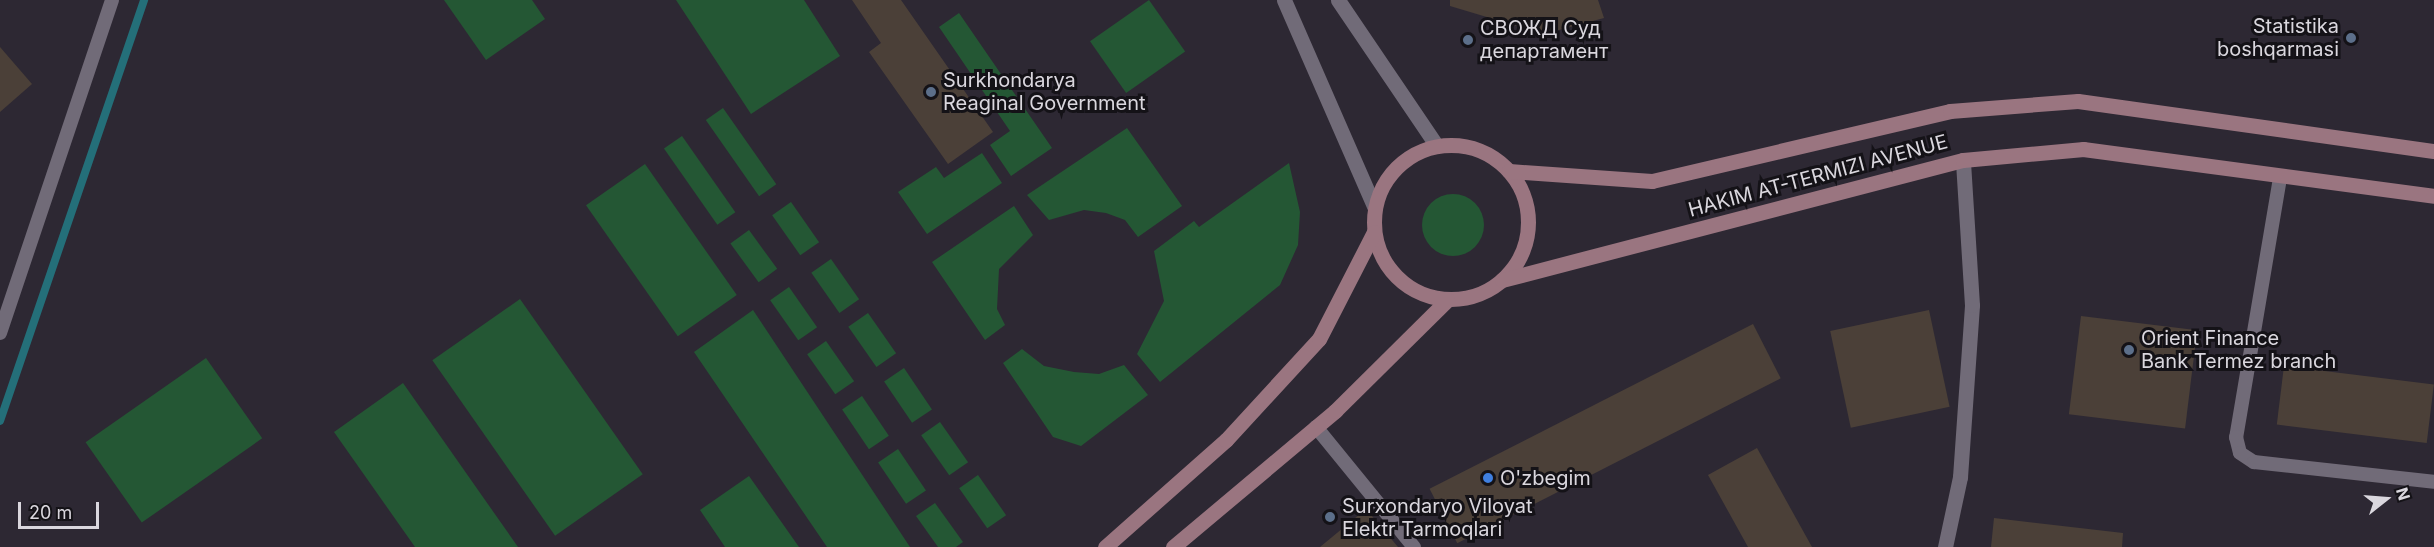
<!DOCTYPE html>
<meta charset="utf-8">
<style>
body{margin:0}
#map{position:relative;width:2434px;height:547px;overflow:hidden;background:#2d2833;font-family:Inter,sans-serif}
div>[style]{position:absolute}
.green>*{inset:0;background:#245734;transform-origin:0 0}
.round{border-radius:50%}
.stream>*{height:8px;margin:-4px;padding:0 4px;transform-origin:4px;border-radius:4px;background:#246f79}
.building>*{inset:0;background:#4b4038;transform-origin:0 0}
.service>*{height:14px;margin:-7px;padding:0 7px;transform-origin:7px;border-radius:7px;background:#716b78}
.minor>*{height:15px;margin:-7.5px;padding:0 7.5px;transform-origin:7.5px;border-radius:7.5px;background:#716b78}
.tertiary>*{height:15px;margin:-7.5px;padding:0 7.5px;transform-origin:7.5px;border-radius:7.5px;background:#716b78}
.secondary>*{height:15px;margin:-7.5px;padding:0 7.5px;transform-origin:7.5px;border-radius:7.5px;background:#9a7580}
.secondary>.ring{margin:-7.5px;padding:0;box-sizing:content-box;background:none;border:15px solid #9a7580;border-radius:50%}
.dots>*{width:16px;height:16px;translate:-50% -50%;box-sizing:border-box;border:3px solid #141217;border-radius:50%}
span{translate:-50% -50%;white-space:nowrap;text-align:center;line-height:1.15;-webkit-text-stroke:6px #141217;paint-order:stroke}
.poi-label{font-size:20px;color:#dad7de}
.right{translate:-100% -50%;text-align:right}
.left{translate:0 -50%;text-align:left}
.street-label{font-size:20px;color:#dad7de}
.north{position:absolute;left:2356px;top:469px;width:60px;height:60px;-webkit-text-stroke:4px #141217;paint-order:stroke;rotate:73deg;font-size:16px;font-weight:700;line-height:24px;text-align:center;color:#dad7de}
.north::after{content:'';display:block;margin:auto;width:21px;height:27px;background:#dad7de;clip-path:polygon(50% 0,100% 100%,50% 72%,0 100%)}
.scale{position:absolute;left:18px;top:502px;width:81px;height:27px;box-sizing:border-box;border:3px solid #dad7de;border-top:0;padding-left:8px;font-size:18px;line-height:21px;white-space:nowrap;color:#dad7de;-webkit-text-stroke:4px #141217;paint-order:stroke}
</style>
<div id="map">
<div class="green">
<i style="clip-path:polygon(444px 0,532px 0,545px 19px,486px 60px)"></i>
<i style="clip-path:polygon(676px 0,804px 0,840px 56px,751px 114px)"></i>
<i style="left:1149px;top:0;width:63px;height:72px;rotate:55deg"></i>
<i style="clip-path:polygon(959px 13px,1052px 148px,1011px 176px,990px 145px,1010px 131px,939px 27px)"></i>
<i style="left:723px;top:108px;width:93px;height:21px;rotate:55deg"></i>
<i style="clip-path:polygon(1127px 128px,1182px 206px,1138px 237px,1125px 220px,1106px 213px,1084px 210px,1049px 220px,1027px 195px)"></i>
<i style="left:682px;top:136px;width:93px;height:22px;rotate:55deg"></i>
<i style="clip-path:polygon(982px 153px,1002px 183px,927px 234px,898px 192px,936px 167px,944px 178px)"></i>
<i style="clip-path:polygon(1289px 163px,1300px 212px,1298px 245px,1280px 285px,1160px 382px,1137px 354px,1164px 301px,1154px 251px,1194px 221px,1199px 227px)"></i>
<i style="left:645px;top:164px;width:160px;height:72px;rotate:55deg"></i>
<i class="round" style="left:1422px;top:194px;width:62px;height:62px"></i>
<i style="left:791px;top:202px;width:49px;height:23px;rotate:55deg"></i>
<i style="clip-path:polygon(1014px 206px,1033px 235px,999px 269px,997px 309px,1005px 325px,985px 340px,932px 262px)"></i>
<i style="left:749px;top:230px;width:48px;height:23px;rotate:54deg"></i>
<i style="left:831px;top:259px;width:49px;height:24px;rotate:55deg"></i>
<i style="left:789px;top:287px;width:49px;height:23px;rotate:55deg"></i>
<i style="left:520px;top:299px;width:214px;height:107px;rotate:55deg"></i>
<i style="clip-path:polygon(753px 310px,910px 547px,827px 547px,694px 352px)"></i>
<i style="left:868px;top:313px;width:49px;height:24px;rotate:55deg"></i>
<i style="left:826px;top:341px;width:49px;height:23px;rotate:55deg"></i>
<i style="clip-path:polygon(1022px 349px,1044px 366px,1074px 372px,1099px 374px,1124px 365px,1148px 395px,1081px 446px,1053px 437px,1003px 363px)"></i>
<i style="left:206px;top:358px;width:98px;height:147px;rotate:55deg"></i>
<i style="left:904px;top:368px;width:50px;height:24px;rotate:56deg"></i>
<i style="clip-path:polygon(403px 383px,518px 547px,415px 547px,334px 432px)"></i>
<i style="left:862px;top:396px;width:48px;height:24px;rotate:56deg"></i>
<i style="left:940px;top:422px;width:49px;height:23px;rotate:55deg"></i>
<i style="left:898px;top:449px;width:50px;height:24px;rotate:56deg"></i>
<i style="left:978px;top:475px;width:49px;height:23px;rotate:55deg"></i>
<i style="clip-path:polygon(749px 476px,799px 547px,725px 547px,700px 510px)"></i>
<i style="clip-path:polygon(935px 503px,963px 542px,956px 547px,938px 547px,916px 516px)"></i>
</div>
<div class="stream">
<i style="left:0;top:421px;width:445px;rotate:-71.1deg"></i>
</div>
<div class="building">
<i style="clip-path:polygon(852px 0,901px 0,993px 132px,948px 164px,869px 52px,881px 43px)"></i>
<i style="clip-path:polygon(1450px 0,1598px 0,1604px 18px,1544px 34px,1450px 6px)"></i>
<i style="clip-path:polygon(0 47px,32px 84px,0 112px)"></i>
<i style="left:1929px;top:310px;width:99px;height:101px;rotate:78deg"></i>
<i style="left:2081px;top:316px;width:117px;height:99px;rotate:7deg"></i>
<i style="left:1753px;top:324px;width:61px;height:363px;rotate:63deg"></i>
<i style="left:2284px;top:366px;width:151px;height:59px;rotate:7deg"></i>
<i style="clip-path:polygon(1757px 448px,1812px 547px,1748px 547px,1708px 475px)"></i>
<i style="clip-path:polygon(1366px 509px,1398px 547px,1320px 547px)"></i>
<i style="clip-path:polygon(1994px 518px,2123px 533px,2122px 547px,1991px 547px)"></i>
</div>
<div class="service">
<i style="left:2280px;top:178px;width:263px;rotate:99.6deg"></i>
<i style="left:2236px;top:437px;width:16px;rotate:76deg"></i>
<i style="left:2240px;top:453px;width:17px;rotate:33deg"></i>
<i style="left:2254px;top:462px;width:181px;rotate:6.3deg"></i>
<i style="left:0;top:333px;width:351px;rotate:-71.4deg"></i>
<i style="left:1316px;top:427px;width:155px;rotate:50.8deg"></i>
</div>
<div class="minor">
<i style="left:1945px;top:547px;width:72px;rotate:-77.9deg"></i>
<i style="left:1960px;top:477px;width:172px;rotate:-86deg"></i>
<i style="left:1972px;top:305px;width:145px;rotate:-93.6deg"></i>
</div>
<div class="tertiary">
<i style="left:1284px;top:0;width:225px;rotate:66.4deg"></i>
<i style="left:1338px;top:0;width:175px;rotate:55.9deg"></i>
</div>
<div class="secondary">
<i class="ring" style="left:1374px;top:145px;width:139px;height:139px"></i>
<i style="left:1509px;top:171px;width:143px;rotate:4deg"></i>
<i style="left:1652px;top:181px;width:306px;rotate:-13.2deg"></i>
<i style="left:1950px;top:111px;width:128px;rotate:-4.5deg"></i>
<i style="left:2078px;top:101px;width:359px;rotate:8deg"></i>
<i style="left:1502px;top:280px;width:476px;rotate:-14.6deg"></i>
<i style="left:1963px;top:160px;width:121px;rotate:-5.2deg"></i>
<i style="left:2083px;top:149px;width:354px;rotate:7.6deg"></i>
<i style="left:1105px;top:547px;width:162px;rotate:-41.5deg"></i>
<i style="left:1226px;top:440px;width:137px;rotate:-47.4deg"></i>
<i style="left:1319px;top:339px;width:120px;rotate:-62.8deg"></i>
<i style="left:1173px;top:547px;width:212px;rotate:-40deg"></i>
<i style="left:1335px;top:411px;width:158px;rotate:-44.7deg"></i>
</div>
<div class="dots">
<i style="left:2351px;top:38px;background:#5c6f8a"></i>
<i style="left:1468px;top:40px;background:#5c6f8a"></i>
<i style="left:931px;top:92px;background:#5c6f8a"></i>
<i style="left:2129px;top:350px;background:#5c6f8a"></i>
<i style="left:1488px;top:478px;background:#3f7fe0"></i>
<i style="left:1330px;top:517px;background:#5c6f8a"></i>
</div>
<div class="poi-label">
<span class="right" style="left:2339px;top:38px">Statistika<br>boshqarmasi</span>
<span class="left" style="left:1480px;top:40px">СВОЖД Суд<br>департамент</span>
<span class="left" style="left:943px;top:92px">Surkhondarya<br>Reaginal Government</span>
<span class="left" style="left:2141px;top:350px">Orient Finance<br>Bank Termez branch</span>
<span class="left" style="left:1500px;top:478px">O'zbegim</span>
<span class="left" style="left:1342px;top:518px">Surxondaryo Viloyat<br>Elektr Tarmoqlari</span>
</div>
<div class="street-label">
<span style="left:1818px;top:176px;rotate:-15deg">HAKIM AT-TERMIZI AVENUE</span>
</div>
<div class="north">N</div>
<div class="scale">20 m</div>
</div>
